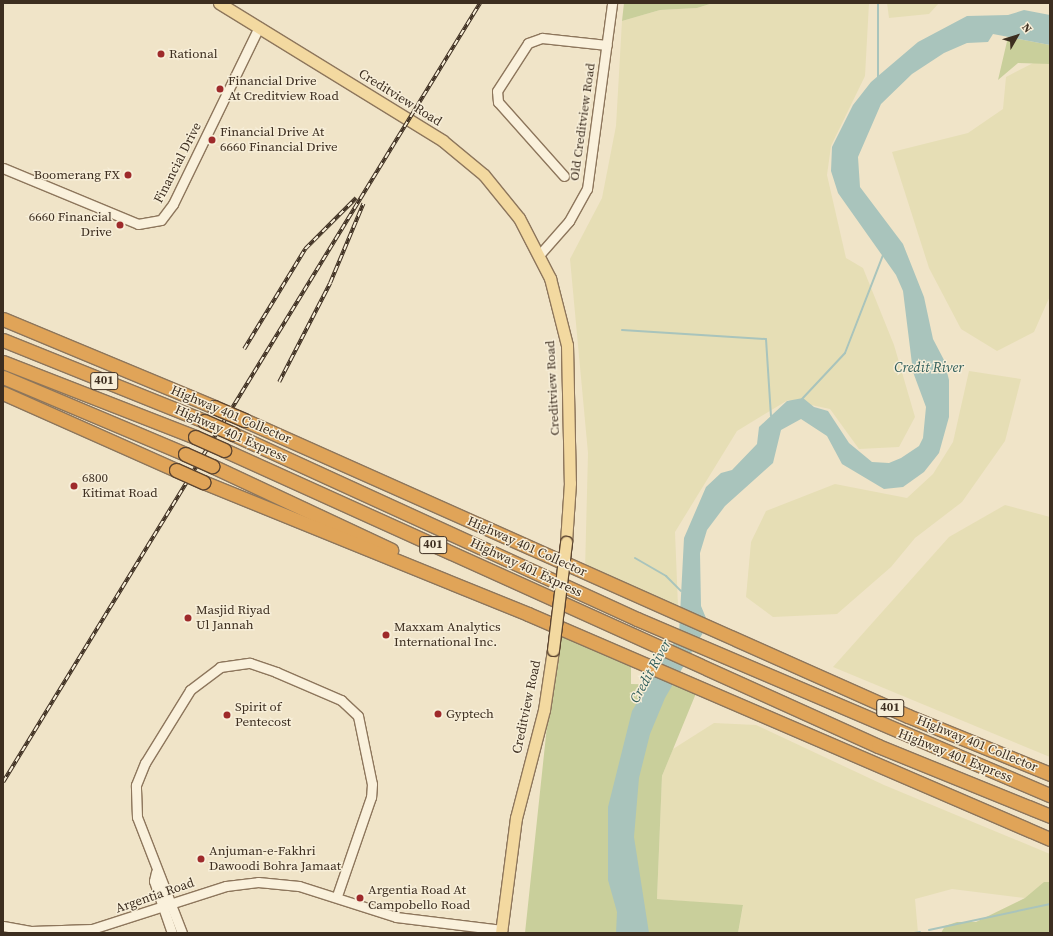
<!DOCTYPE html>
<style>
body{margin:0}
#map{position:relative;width:1053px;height:936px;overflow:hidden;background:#f0e4c8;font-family:"Source Serif 4",serif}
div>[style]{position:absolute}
.farmland>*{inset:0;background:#e6deb5}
.green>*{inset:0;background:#c9cf9b}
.water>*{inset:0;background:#a9c4bc}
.stream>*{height:2px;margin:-1px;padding:0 1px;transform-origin:1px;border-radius:1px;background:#a9c4bc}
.roads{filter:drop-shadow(1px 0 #8d765c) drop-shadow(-1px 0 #8d765c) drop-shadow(0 1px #8d765c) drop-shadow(0 -1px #8d765c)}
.minor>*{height:9px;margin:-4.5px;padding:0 4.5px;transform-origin:4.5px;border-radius:4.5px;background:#faf1dc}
.major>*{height:11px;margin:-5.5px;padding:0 5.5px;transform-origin:5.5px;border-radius:5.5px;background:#f3d9a0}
.highway>*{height:13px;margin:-6.5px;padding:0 6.5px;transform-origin:6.5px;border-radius:6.5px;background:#e0a458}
.rail>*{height:3.5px;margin-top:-1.75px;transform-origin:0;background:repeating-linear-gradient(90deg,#f7eed8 0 6px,#3d2e20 0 12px);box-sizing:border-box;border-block:1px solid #3d2e20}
.bridges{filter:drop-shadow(1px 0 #5b4430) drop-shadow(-1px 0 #5b4430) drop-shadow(0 1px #5b4430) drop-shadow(0 -1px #5b4430)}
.major-bridge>*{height:11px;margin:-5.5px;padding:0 5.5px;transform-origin:5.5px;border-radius:5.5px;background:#f3d9a0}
.highway-bridge>*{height:13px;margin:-6.5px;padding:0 6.5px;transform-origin:6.5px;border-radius:6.5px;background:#e0a458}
.dots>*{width:11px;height:11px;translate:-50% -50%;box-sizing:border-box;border:2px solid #f7eed8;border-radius:50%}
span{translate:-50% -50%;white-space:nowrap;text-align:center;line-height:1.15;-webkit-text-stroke:3px #f7eed8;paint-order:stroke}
.shield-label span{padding:1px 3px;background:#f7eed8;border:1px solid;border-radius:3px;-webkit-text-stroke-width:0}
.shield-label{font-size:12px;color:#3d2e20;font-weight:700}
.poi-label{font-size:13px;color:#3d2e20}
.left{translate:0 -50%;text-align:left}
.right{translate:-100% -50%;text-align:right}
.street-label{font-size:13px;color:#3d2e20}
.water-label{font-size:14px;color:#2f5d5a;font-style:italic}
.frame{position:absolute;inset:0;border:4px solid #3d2e20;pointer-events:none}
.north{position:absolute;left:997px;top:16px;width:40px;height:40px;-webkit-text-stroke:3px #f7eed8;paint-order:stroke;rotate:51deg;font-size:11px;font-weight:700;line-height:16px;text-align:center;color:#3d2e20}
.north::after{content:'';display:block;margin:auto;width:14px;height:18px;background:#3d2e20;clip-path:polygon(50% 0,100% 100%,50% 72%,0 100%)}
</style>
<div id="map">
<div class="farmland">
<i style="clip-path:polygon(713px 3px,869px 3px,865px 76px,831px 146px,827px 175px,846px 258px,863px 268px,894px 345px,915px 417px,899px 447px,859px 449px,830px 409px,788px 400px,737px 431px,675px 532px,678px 606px,585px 571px,588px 453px,570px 259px,602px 198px,616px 126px,622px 21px,660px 10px,697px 8px)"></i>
<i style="clip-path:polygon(887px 3px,939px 3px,929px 14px,889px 18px)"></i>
<i style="clip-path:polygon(1041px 59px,1050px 62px,1050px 296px,1034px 332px,997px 351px,961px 329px,929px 268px,892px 152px,968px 133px,1003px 109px,1006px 77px)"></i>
<i style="clip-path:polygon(969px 371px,1021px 379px,1005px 441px,962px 502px,915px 538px,891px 567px,837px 614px,773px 617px,746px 597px,751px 542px,766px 511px,835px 484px,907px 498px,933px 474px,953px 442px)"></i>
<i style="clip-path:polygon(1005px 505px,1050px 517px,1050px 757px,833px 667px,949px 537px)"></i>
<i style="clip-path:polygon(714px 723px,756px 725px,884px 785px,1050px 854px,1050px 895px,1025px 898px,952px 889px,915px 899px,918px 933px,738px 933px,743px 906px,657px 899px,662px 776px,673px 749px)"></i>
</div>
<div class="green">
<i style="clip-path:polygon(624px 3px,713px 3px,697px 8px,660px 10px,622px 21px)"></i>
<i style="clip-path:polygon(1008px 37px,1050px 45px,1050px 64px,1018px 63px,998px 80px)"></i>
<i style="clip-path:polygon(557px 632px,631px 667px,631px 684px,699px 686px,662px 776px,657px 899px,743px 905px,738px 933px,525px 933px)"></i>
<i style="clip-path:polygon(1044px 882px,1050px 882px,1050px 933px,941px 933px,945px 926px,957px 922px,976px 922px,1025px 898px)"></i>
</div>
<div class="water">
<i style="clip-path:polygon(1024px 10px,1050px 15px,1050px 45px,993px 34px,988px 42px,967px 43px,944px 53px,912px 74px,881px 104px,858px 157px,860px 187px,903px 244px,924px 297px,933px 339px,944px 360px,949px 380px,949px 417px,939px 453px,924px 472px,903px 487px,884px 489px,842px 464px,827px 436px,801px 419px,781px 430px,773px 463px,725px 506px,707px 530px,700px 553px,701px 606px,706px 618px,704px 631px,665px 698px,650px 734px,639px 778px,634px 837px,649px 933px,616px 933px,617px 912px,608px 880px,608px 807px,632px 711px,679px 634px,684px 538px,706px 487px,721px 473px,732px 470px,757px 444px,759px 427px,787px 401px,803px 398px,814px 407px,828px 411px,849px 443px,872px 462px,889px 463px,901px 458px,919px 446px,923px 438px,926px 407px,913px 372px,903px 291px,896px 275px,838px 193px,831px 171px,832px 147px,853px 105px,871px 82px,918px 42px,967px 16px,1008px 15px)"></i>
</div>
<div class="stream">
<i style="left:878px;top:80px;width:77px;rotate:-90deg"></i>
<i style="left:622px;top:330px;width:144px;rotate:3.6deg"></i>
<i style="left:766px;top:339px;width:77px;rotate:86.3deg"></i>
<i style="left:802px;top:399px;width:63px;rotate:-46.9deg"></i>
<i style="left:845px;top:353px;width:105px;rotate:-68.8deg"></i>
<i style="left:635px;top:558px;width:36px;rotate:30deg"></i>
<i style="left:666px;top:576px;width:21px;rotate:45deg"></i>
<i style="left:929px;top:930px;width:124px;rotate:-12.1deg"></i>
<i style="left:914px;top:933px;width:6px;rotate:-9deg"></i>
</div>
<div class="roads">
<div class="minor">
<i style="left:3px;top:168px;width:146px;rotate:22.5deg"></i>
<i style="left:138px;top:224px;width:23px;rotate:-10deg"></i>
<i style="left:161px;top:220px;width:20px;rotate:-53deg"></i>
<i style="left:173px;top:204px;width:197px;rotate:-64.1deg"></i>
<i style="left:564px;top:176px;width:99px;rotate:-131.7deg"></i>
<i style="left:498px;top:102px;width:11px;rotate:-95deg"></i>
<i style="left:497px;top:91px;width:57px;rotate:-57.1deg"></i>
<i style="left:528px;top:43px;width:15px;rotate:-20deg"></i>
<i style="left:542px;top:38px;width:65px;rotate:6.1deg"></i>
<i style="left:540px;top:254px;width:44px;rotate:-48.7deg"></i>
<i style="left:569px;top:221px;width:37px;rotate:-61deg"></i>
<i style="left:587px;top:189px;width:188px;rotate:-82.3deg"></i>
<i style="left:156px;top:872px;width:9px;rotate:103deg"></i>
<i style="left:154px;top:881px;width:55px;rotate:70.9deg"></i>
<i style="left:3px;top:926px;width:28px;rotate:10deg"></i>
<i style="left:31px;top:931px;width:61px;rotate:-1.9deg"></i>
<i style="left:92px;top:929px;width:141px;rotate:-17.8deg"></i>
<i style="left:226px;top:886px;width:32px;rotate:-7deg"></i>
<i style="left:258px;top:882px;width:41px;rotate:5.6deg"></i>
<i style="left:299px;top:886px;width:102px;rotate:17.7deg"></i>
<i style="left:396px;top:917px;width:107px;rotate:7deg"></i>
<i style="left:182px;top:933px;width:124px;rotate:-111.2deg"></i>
<i style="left:137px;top:817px;width:32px;rotate:-92deg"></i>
<i style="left:136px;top:785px;width:24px;rotate:-68deg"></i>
<i style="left:145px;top:763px;width:86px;rotate:-58.3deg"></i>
<i style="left:190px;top:690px;width:38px;rotate:-37deg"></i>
<i style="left:220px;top:667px;width:30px;rotate:-8deg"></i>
<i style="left:250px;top:663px;width:28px;rotate:19deg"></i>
<i style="left:276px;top:672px;width:71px;rotate:23.3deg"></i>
<i style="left:341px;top:700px;width:23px;rotate:43deg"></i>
<i style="left:358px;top:716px;width:69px;rotate:78.4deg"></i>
<i style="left:372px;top:784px;width:13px;rotate:94deg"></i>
<i style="left:371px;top:797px;width:105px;rotate:109deg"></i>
</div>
<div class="major">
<i style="left:219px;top:3px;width:263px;rotate:31.6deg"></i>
<i style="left:443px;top:141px;width:53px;rotate:39.7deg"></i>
<i style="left:484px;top:175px;width:55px;rotate:50.9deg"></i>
<i style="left:519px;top:218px;width:68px;rotate:62.7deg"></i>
<i style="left:550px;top:278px;width:69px;rotate:75.8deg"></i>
<i style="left:567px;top:345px;width:138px;rotate:88.8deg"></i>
<i style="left:570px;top:483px;width:59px;rotate:93.9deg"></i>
<i style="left:501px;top:933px;width:116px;rotate:-82.6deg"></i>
<i style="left:516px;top:818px;width:112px;rotate:-75.5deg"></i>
<i style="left:544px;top:710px;width:61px;rotate:-81.5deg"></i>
</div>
<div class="highway">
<i style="left:3px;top:319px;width:229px;rotate:22.6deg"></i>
<i style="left:3px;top:340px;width:217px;rotate:21.9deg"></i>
<i style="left:3px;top:362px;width:206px;rotate:21.3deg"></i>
<i style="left:3px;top:377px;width:198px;rotate:22.9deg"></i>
<i style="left:3px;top:393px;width:189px;rotate:24deg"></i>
<i style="left:244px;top:420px;width:727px;rotate:24.03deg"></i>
<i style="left:908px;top:716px;width:153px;rotate:22.2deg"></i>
<i style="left:233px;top:434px;width:444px;rotate:24.6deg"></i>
<i style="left:637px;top:619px;width:449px;rotate:23.1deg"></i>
<i style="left:224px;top:450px;width:718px;rotate:24.35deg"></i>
<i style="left:878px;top:746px;width:186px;rotate:22.1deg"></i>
<i style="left:212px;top:466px;width:198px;rotate:25.1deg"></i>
<i style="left:203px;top:482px;width:351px;rotate:22.1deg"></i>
<i style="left:528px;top:614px;width:568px;rotate:23.32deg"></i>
</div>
</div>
<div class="rail">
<i style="left:244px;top:349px;width:117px;rotate:-58.6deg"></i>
<i style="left:305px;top:249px;width:72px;rotate:-45deg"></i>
<i style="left:279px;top:382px;width:111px;rotate:-62.7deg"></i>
<i style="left:330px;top:283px;width:86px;rotate:-67.3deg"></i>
<i style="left:3px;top:782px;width:913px;rotate:-58.52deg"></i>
</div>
<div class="bridges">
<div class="major-bridge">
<i style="left:553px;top:650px;width:109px;rotate:-83.1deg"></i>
</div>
<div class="highway-bridge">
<i style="left:214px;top:407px;width:33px;rotate:23deg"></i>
<i style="left:204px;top:421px;width:32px;rotate:24deg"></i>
<i style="left:195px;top:437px;width:32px;rotate:24deg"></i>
<i style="left:185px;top:454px;width:30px;rotate:24deg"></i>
<i style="left:176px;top:470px;width:30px;rotate:24deg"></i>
</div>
</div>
<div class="dots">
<i style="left:161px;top:54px;background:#9e2a2b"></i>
<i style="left:220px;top:89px;background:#9e2a2b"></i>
<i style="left:212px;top:140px;background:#9e2a2b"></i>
<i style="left:128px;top:175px;background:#9e2a2b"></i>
<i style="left:120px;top:225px;background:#9e2a2b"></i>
<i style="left:74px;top:486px;background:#9e2a2b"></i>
<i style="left:188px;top:618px;background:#9e2a2b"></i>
<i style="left:386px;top:635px;background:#9e2a2b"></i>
<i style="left:438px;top:714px;background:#9e2a2b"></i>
<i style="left:227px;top:715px;background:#9e2a2b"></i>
<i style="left:201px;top:859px;background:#9e2a2b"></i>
<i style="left:360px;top:898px;background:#9e2a2b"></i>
</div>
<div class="shield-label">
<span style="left:104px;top:381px">401</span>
<span style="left:433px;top:545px">401</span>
<span style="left:890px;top:708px">401</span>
</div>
<div class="poi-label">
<span class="left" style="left:169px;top:54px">Rational</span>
<span class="left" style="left:228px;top:89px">Financial Drive<br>At Creditview Road</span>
<span class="left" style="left:220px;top:140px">Financial Drive At<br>6660 Financial Drive</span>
<span class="right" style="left:120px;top:175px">Boomerang FX</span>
<span class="right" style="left:112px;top:225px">6660 Financial<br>Drive</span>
<span class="left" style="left:82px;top:486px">6800<br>Kitimat Road</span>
<span class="left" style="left:196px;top:618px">Masjid Riyad<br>Ul Jannah</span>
<span class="left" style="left:394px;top:635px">Maxxam Analytics<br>International Inc.</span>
<span class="left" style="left:235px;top:715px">Spirit of<br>Pentecost</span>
<span class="left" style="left:446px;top:714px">Gyptech</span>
<span class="left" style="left:209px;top:859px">Anjuman-e-Fakhri<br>Dawoodi Bohra Jamaat</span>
<span class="left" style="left:368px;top:898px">Argentia Road At<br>Campobello Road</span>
</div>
<div class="street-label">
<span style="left:400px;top:98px;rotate:32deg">Creditview Road</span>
<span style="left:583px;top:122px;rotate:-82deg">Old Creditview Road</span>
<span style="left:178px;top:163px;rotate:-63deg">Financial Drive</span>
<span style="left:553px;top:388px;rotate:-93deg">Creditview Road</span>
<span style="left:231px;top:415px;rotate:23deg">Highway 401 Collector</span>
<span style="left:231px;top:434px;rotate:24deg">Highway 401 Express</span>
<span style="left:527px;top:547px;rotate:24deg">Highway 401 Collector</span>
<span style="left:526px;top:568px;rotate:25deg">Highway 401 Express</span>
<span style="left:527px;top:707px;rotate:-78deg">Creditview Road</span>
<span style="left:977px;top:744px;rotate:22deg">Highway 401 Collector</span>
<span style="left:955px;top:756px;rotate:22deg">Highway 401 Express</span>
<span style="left:155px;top:896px;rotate:-19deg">Argentia Road</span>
</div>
<div class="water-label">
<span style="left:929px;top:367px">Credit River</span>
<span style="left:650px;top:671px;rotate:-61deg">Credit River</span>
</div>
<div class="frame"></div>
<div class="north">N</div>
</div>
